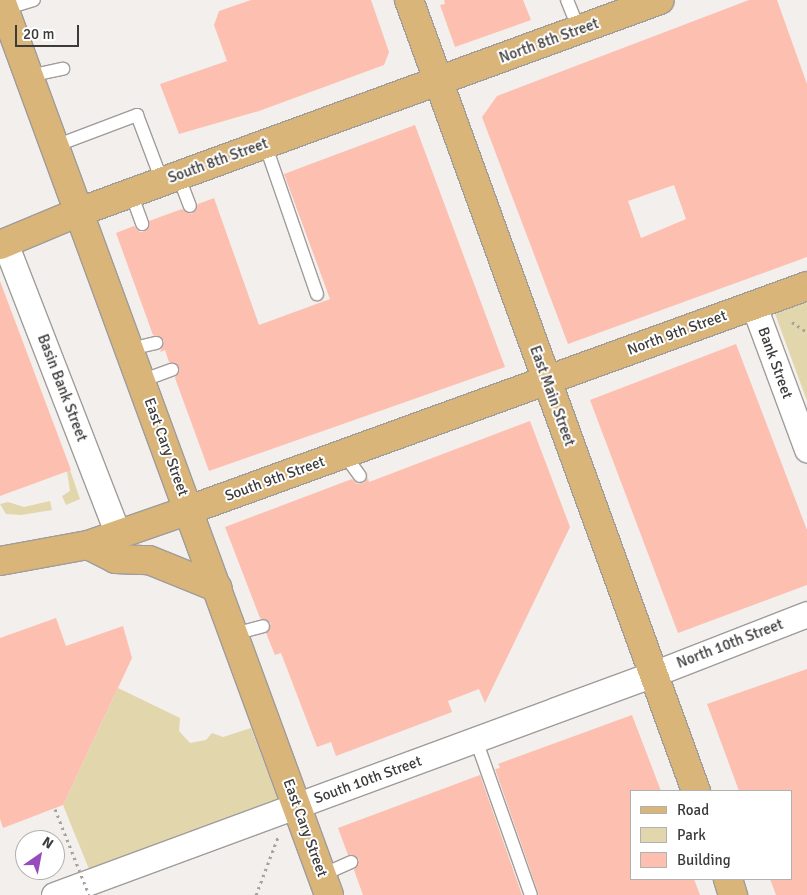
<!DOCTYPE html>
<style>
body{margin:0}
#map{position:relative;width:807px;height:895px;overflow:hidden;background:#f3efed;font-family:Signika,sans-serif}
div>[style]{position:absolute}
.green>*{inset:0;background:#e2d6ac}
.building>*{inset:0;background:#fcbfb0}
.path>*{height:3px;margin-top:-1.5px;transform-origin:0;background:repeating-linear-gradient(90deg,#a5a2a0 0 2.5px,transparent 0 6.5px)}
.roads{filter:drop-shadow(1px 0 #a09c9a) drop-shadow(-1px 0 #a09c9a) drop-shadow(0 1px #a09c9a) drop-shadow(0 -1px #a09c9a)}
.service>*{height:12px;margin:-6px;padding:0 6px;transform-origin:6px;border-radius:6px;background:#fff}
.minor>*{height:25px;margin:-12.5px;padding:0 12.5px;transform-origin:12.5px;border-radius:12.5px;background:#fff}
.primary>*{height:28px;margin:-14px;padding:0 14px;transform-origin:14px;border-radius:14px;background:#d9b579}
.path-bridge>*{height:3px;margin-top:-1.5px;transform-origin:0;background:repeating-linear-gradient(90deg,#a5a2a0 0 2.5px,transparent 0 6.5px)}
span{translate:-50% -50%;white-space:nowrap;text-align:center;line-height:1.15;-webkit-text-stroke:4px #fff;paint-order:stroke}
.street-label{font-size:15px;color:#3d3b3a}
.legend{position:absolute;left:630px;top:790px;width:162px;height:90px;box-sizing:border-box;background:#fff;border:1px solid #b1b1b0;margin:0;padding:6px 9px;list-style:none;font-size:15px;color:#3d3b3a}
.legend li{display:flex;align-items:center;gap:10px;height:25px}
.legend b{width:25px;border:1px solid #b1b1b0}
.north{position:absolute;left:15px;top:830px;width:50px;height:50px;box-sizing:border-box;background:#fff;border:1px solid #b1b1b0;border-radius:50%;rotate:33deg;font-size:14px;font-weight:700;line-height:20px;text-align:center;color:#3d3b3a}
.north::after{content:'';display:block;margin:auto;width:18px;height:22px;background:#974bbd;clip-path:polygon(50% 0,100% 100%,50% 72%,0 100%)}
.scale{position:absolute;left:15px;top:25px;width:64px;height:22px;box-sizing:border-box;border:2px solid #3d3b3a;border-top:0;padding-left:6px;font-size:15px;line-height:18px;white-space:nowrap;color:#3d3b3a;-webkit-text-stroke:4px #fff;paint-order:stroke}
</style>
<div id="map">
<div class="green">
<i style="clip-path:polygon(807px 299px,807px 401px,774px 311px)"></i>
<i style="clip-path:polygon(70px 470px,80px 499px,66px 505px,62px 496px,70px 491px,67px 471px)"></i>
<i style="clip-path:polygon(50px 501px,52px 510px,21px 515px,6px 514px,0 504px,8px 502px,24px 507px)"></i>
<i style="clip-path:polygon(118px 688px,180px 718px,179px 731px,190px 743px,206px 740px,212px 733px,223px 737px,251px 728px,279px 802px,89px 869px,63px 805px)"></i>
</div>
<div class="building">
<i style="clip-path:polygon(251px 0,371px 0,389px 52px,384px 65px,259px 111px,179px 134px,160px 84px,227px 61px,214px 25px,219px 11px)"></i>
<i style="clip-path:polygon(444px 0,523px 0,531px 20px,455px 47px,440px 5px,445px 4px)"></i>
<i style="clip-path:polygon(evenodd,749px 0,777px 0,807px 84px,807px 257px,568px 344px,482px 117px,497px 96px,749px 0,674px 185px,686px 219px,641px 238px,628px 201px,674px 185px)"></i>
<i style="clip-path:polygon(415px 125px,505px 367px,209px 471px,175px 378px,179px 367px,169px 362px,165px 350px,160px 352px,164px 341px,153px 335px,116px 233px,134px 226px,140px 232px,145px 231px,149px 221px,182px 209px,192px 214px,198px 204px,214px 198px,259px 325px,330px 299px,284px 174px)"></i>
<i style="clip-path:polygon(0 281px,71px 470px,0 496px)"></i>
<i style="clip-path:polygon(736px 344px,807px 530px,807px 585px,678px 633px,590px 400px)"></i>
<i style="clip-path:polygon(530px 421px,570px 527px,485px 703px,479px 689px,448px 701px,452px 712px,336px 756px,331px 742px,317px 747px,281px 653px,275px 655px,266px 633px,271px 623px,260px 618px,225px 527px,352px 479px,357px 484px,364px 483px,368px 478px,369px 482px)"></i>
<i style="clip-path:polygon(56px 618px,66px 646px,123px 626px,132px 658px,63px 805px,3px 828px,0 819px,0 638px)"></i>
<i style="clip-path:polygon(807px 669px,807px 895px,776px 895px,770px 879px,791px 879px,791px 791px,739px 791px,707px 704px)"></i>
<i style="clip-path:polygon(632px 715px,661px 791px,631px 791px,631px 879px,694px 879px,700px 895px,539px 895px,495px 769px,500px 768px,498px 764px)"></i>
<i style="clip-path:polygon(480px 775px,522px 895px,363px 895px,354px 870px,359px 859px,348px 855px,338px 828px)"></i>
</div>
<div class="path">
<i style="left:792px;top:322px;width:18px;rotate:34deg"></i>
<i style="left:256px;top:895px;width:62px;rotate:-69.2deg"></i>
</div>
<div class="roads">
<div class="service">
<i style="left:567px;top:0;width:32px;rotate:68deg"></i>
<i style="left:4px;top:9px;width:31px;rotate:-17deg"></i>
<i style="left:29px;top:76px;width:35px;rotate:-12deg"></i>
<i style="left:265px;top:144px;width:159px;rotate:70.9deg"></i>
<i style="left:55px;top:146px;width:88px;rotate:-20.7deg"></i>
<i style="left:137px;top:115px;width:71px;rotate:69.3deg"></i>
<i style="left:178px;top:175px;width:33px;rotate:69deg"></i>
<i style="left:131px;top:193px;width:33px;rotate:70deg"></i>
<i style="left:130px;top:349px;width:27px;rotate:-13deg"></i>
<i style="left:141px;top:381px;width:33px;rotate:-20deg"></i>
<i style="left:344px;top:454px;width:27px;rotate:54deg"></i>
<i style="left:234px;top:634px;width:30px;rotate:-15deg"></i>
<i style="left:476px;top:740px;width:164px;rotate:70.5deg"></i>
<i style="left:322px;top:875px;width:32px;rotate:-24deg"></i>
</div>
<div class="minor">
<i style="left:5px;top:243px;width:312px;rotate:68.8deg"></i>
<i style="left:754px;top:306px;width:153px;rotate:69.7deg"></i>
<i style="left:54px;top:895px;width:638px;rotate:-20.25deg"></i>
<i style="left:653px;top:674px;width:165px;rotate:-21.3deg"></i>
</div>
<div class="primary">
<i style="left:1px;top:0;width:953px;rotate:69.87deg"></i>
<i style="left:409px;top:0;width:841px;rotate:70.06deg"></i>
<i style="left:0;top:245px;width:86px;rotate:-22.7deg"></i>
<i style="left:79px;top:212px;width:618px;rotate:-20.05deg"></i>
<i style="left:88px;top:545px;width:30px;rotate:27deg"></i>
<i style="left:115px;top:559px;width:34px;rotate:2deg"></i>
<i style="left:149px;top:560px;width:74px;rotate:22.1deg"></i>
<i style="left:0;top:561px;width:89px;rotate:-10.3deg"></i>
<i style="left:88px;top:545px;width:107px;rotate:-19.1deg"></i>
<i style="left:189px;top:510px;width:657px;rotate:-19.92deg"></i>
<i style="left:728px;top:879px;width:17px;rotate:73deg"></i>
</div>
</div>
<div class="path-bridge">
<i style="left:55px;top:809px;width:92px;rotate:68.4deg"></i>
</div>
<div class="street-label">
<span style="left:549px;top:41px;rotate:-20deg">North 8th Street</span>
<span style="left:218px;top:161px;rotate:-20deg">South 8th Street</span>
<span style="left:677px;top:333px;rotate:-20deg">North 9th Street</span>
<span style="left:775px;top:363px;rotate:70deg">Bank Street</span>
<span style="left:62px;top:388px;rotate:69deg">Basin Bank Street</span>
<span style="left:552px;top:396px;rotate:70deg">East Main Street</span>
<span style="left:166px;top:447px;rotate:70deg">East Cary Street</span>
<span style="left:275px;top:479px;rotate:-20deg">South 9th Street</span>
<span style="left:730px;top:644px;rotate:-21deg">North 10th Street</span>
<span style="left:368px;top:780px;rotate:-20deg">South 10th Street</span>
<span style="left:305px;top:828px;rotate:70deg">East Cary Street</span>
</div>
<ul class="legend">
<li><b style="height:6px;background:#d9b579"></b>Road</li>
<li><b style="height:14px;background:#e2d6ac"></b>Park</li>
<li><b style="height:14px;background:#fcbfb0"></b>Building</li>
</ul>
<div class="north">N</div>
<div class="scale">20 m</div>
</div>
